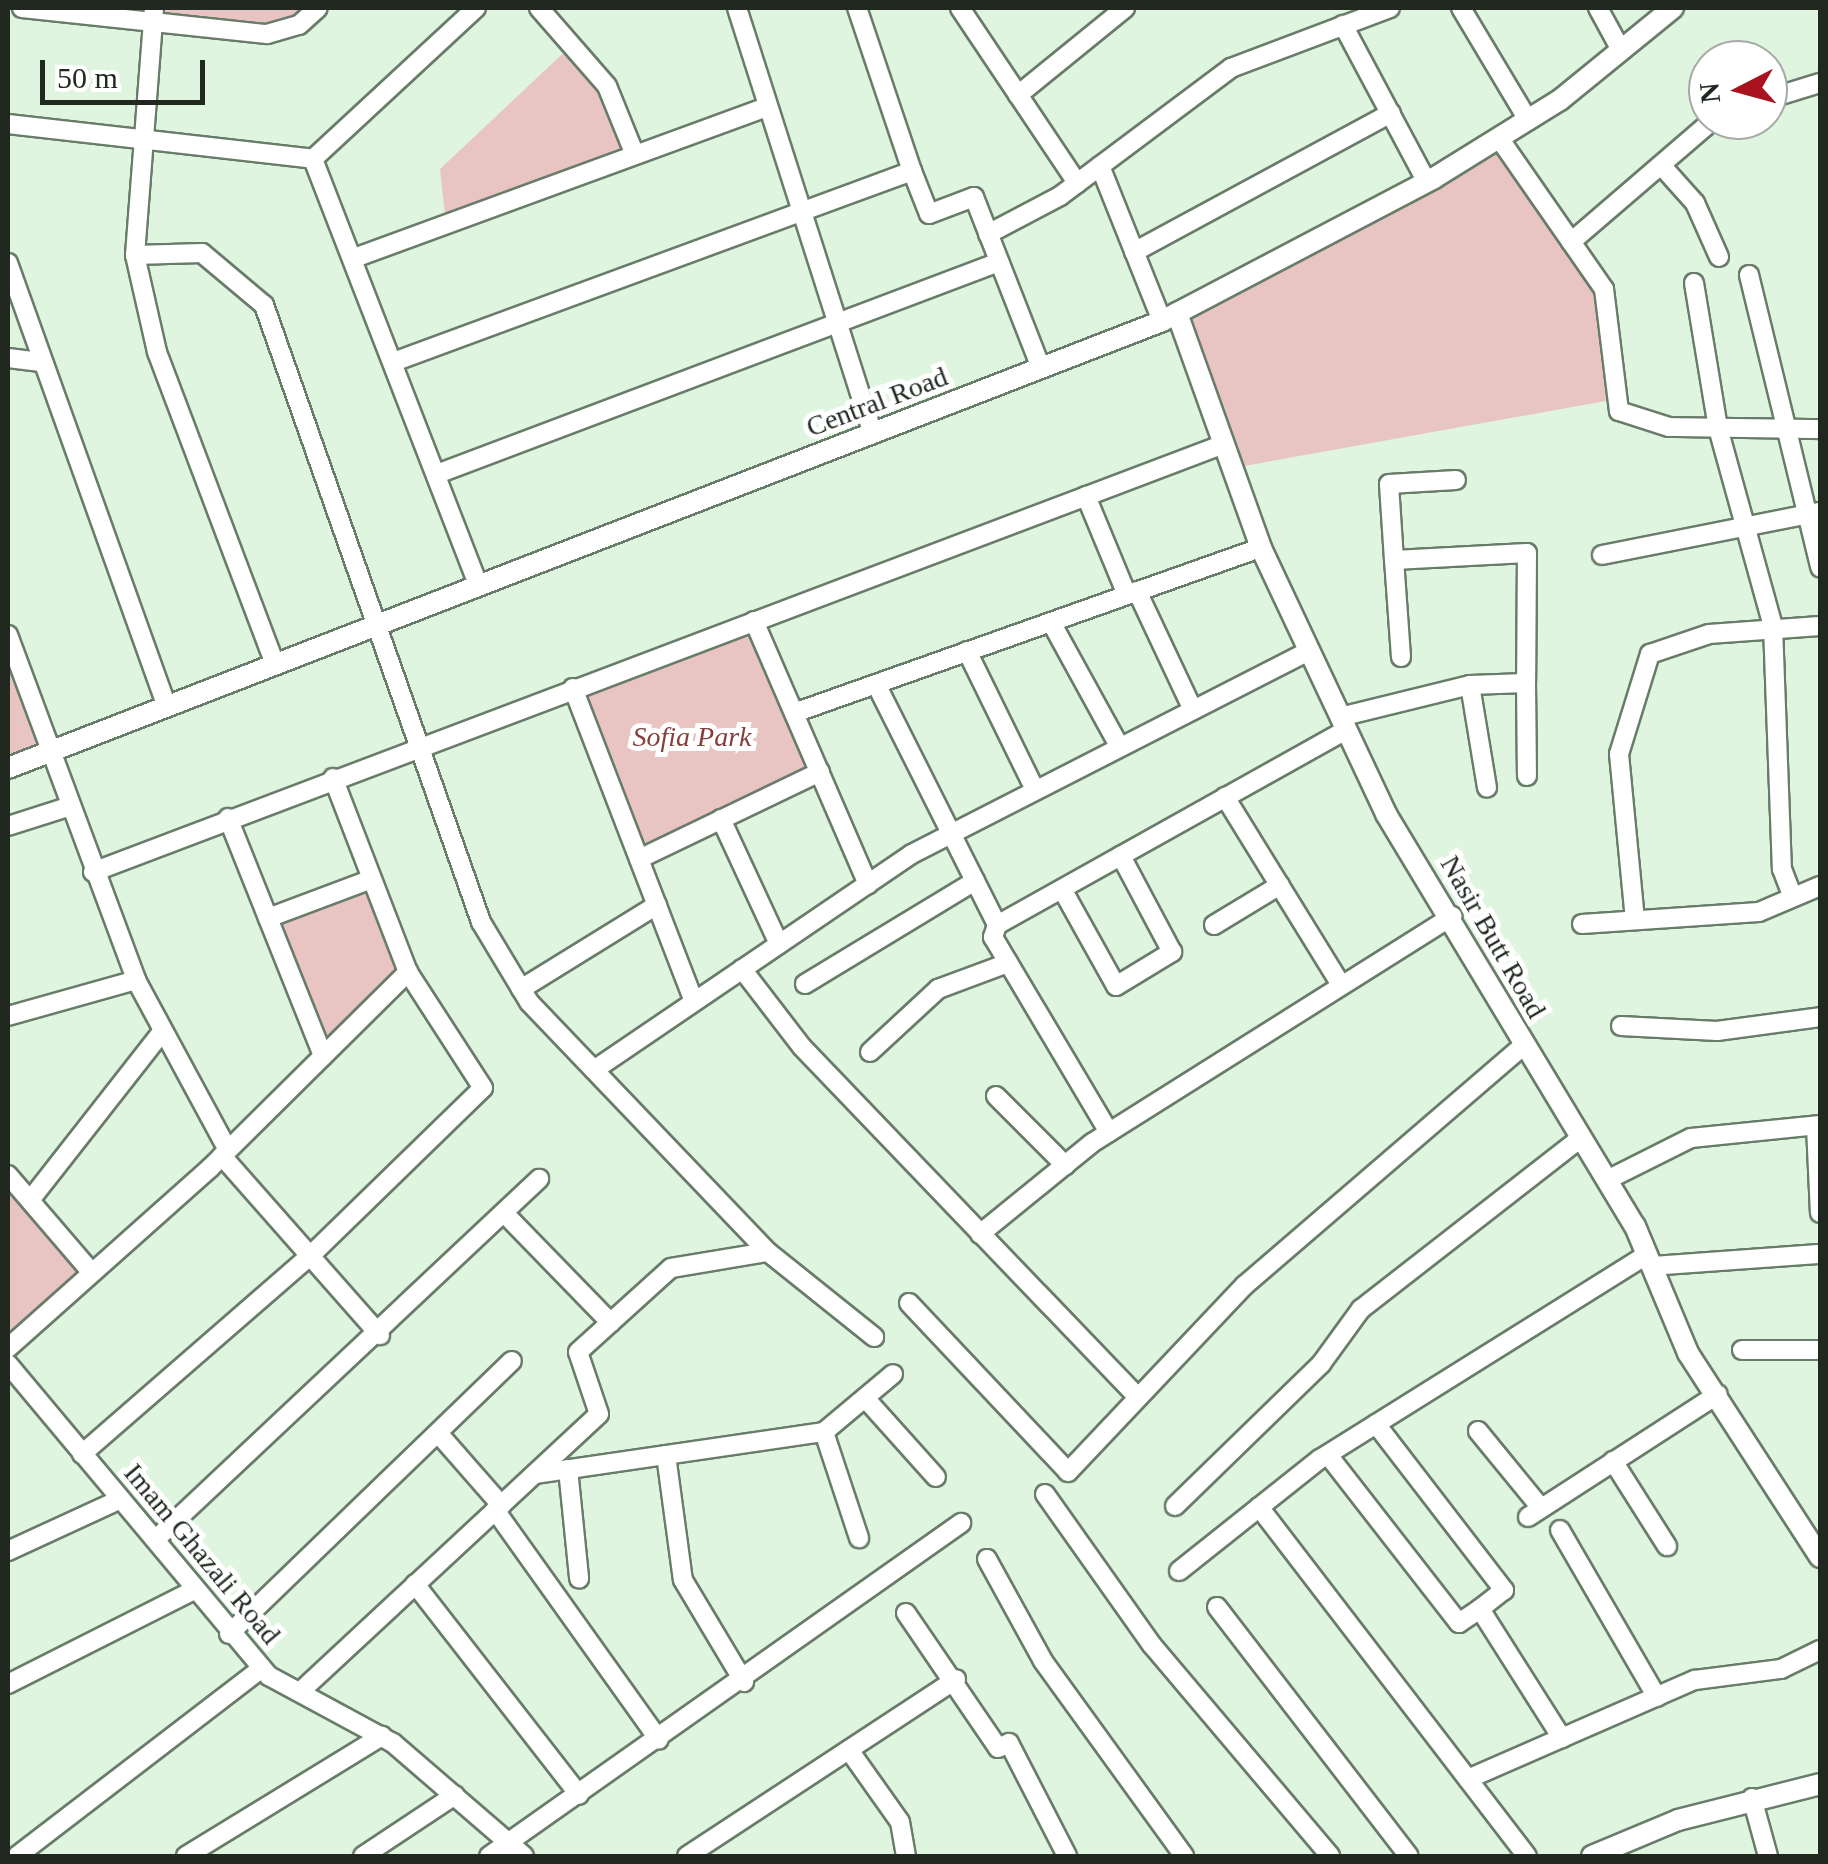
<!DOCTYPE html>
<style>
body{margin:0}
#map{position:relative;width:1828px;height:1864px;overflow:hidden;background:#dff5df;font-family:Georgia,serif}
div>[style]{position:absolute}
.green>*{inset:0;background:#e8c5c2;transform-origin:0 0}
.roads{filter:drop-shadow(2px 0 #697c69) drop-shadow(-2px 0 #697c69) drop-shadow(0 2px #697c69) drop-shadow(0 -2px #697c69)}
.minor>*{height:18px;margin:-9px;padding:0 9px;transform-origin:9px;border-radius:9px;background:#fff}
.tertiary>*{height:20px;margin:-10px;padding:0 10px;transform-origin:10px;border-radius:10px;background:#fff}
span{translate:-50% -50%;white-space:nowrap;text-align:center;line-height:1.15;-webkit-text-stroke:10px #fff;paint-order:stroke}
.street-label{font-size:28px;color:#202820}
.park-label{font-size:28px;color:#853f3b;font-style:italic}
.frame{position:absolute;inset:0;border:10px solid #202820;pointer-events:none}
.north{position:absolute;left:1688px;top:40px;width:100px;height:100px;box-sizing:border-box;background:#fff;border:2px solid #a6a9a6;border-radius:50%;rotate:264deg;font-size:28px;font-weight:700;line-height:40px;text-align:center;color:#202820}
.north::after{content:'';display:block;margin:auto;width:35px;height:45px;background:#a8131f;clip-path:polygon(50% 0,100% 100%,50% 72%,0 100%)}
.scale{position:absolute;left:40px;top:60px;width:165px;height:45px;box-sizing:border-box;border:5px solid #202820;border-top:0;padding-left:12px;font-size:30px;line-height:35px;white-space:nowrap;color:#202820;-webkit-text-stroke:8px #fff;paint-order:stroke}
</style>
<div id="map">
<div class="green">
<i style="clip-path:polygon(154px 8px,318px 8px,299px 25px,151px 26px)"></i>
<i style="clip-path:polygon(573px 44px,607px 86px,635px 155px,446px 224px,440px 169px)"></i>
<i style="clip-path:polygon(1499px 138px,1604px 289px,1617px 399px,1233px 468px,1177px 313px)"></i>
<i style="left:754px;top:621px;width:165px;height:193px;rotate:66deg"></i>
<i style="clip-path:polygon(8px 632px,53px 751px,8px 763px)"></i>
<i style="clip-path:polygon(369px 880px,408px 972px,323px 1056px,268px 918px)"></i>
<i style="clip-path:polygon(8px 1175px,92px 1273px,8px 1348px)"></i>
</div>
<div class="roads">
<div class="minor">
<i style="left:22px;top:8px;width:246px;rotate:6.1deg"></i>
<i style="left:267px;top:34px;width:33px;rotate:-16deg"></i>
<i style="left:299px;top:25px;width:25px;rotate:-42deg"></i>
<i style="left:154px;top:8px;width:248px;rotate:94.4deg"></i>
<i style="left:135px;top:255px;width:99px;rotate:77.2deg"></i>
<i style="left:157px;top:352px;width:335px;rotate:69.3deg"></i>
<i style="left:476px;top:8px;width:222px;rotate:137.2deg"></i>
<i style="left:313px;top:159px;width:458px;rotate:68.8deg"></i>
<i style="left:539px;top:8px;width:103px;rotate:48.9deg"></i>
<i style="left:607px;top:86px;width:74px;rotate:67.9deg"></i>
<i style="left:737px;top:8px;width:446px;rotate:72.3deg"></i>
<i style="left:960px;top:8px;width:211px;rotate:56.2deg"></i>
<i style="left:1461px;top:8px;width:131px;rotate:59.1deg"></i>
<i style="left:1598px;top:8px;width:48px;rotate:61.3deg"></i>
<i style="left:1343px;top:25px;width:178px;rotate:61.9deg"></i>
<i style="left:1018px;top:95px;width:138px;rotate:-39.1deg"></i>
<i style="left:1768px;top:99px;width:54px;rotate:-17.1deg"></i>
<i style="left:8px;top:124px;width:307px;rotate:6.5deg"></i>
<i style="left:1499px;top:138px;width:184px;rotate:55.2deg"></i>
<i style="left:1604px;top:289px;width:123px;rotate:83deg"></i>
<i style="left:1619px;top:411px;width:52px;rotate:17.7deg"></i>
<i style="left:1669px;top:427px;width:151px;rotate:0.8deg"></i>
<i style="left:1661px;top:165px;width:51px;rotate:48.2deg"></i>
<i style="left:1695px;top:203px;width:59px;rotate:66deg"></i>
<i style="left:1100px;top:166px;width:167px;rotate:68.2deg"></i>
<i style="left:912px;top:171px;width:46px;rotate:68.4deg"></i>
<i style="left:929px;top:214px;width:48px;rotate:-20.7deg"></i>
<i style="left:974px;top:197px;width:184px;rotate:68.6deg"></i>
<i style="left:988px;top:234px;width:81px;rotate:-27.8deg"></i>
<i style="left:1060px;top:196px;width:214px;rotate:-36.8deg"></i>
<i style="left:1231px;top:68px;width:170px;rotate:-20.7deg"></i>
<i style="left:1571px;top:242px;width:187px;rotate:-40.7deg"></i>
<i style="left:1134px;top:252px;width:292px;rotate:-28.4deg"></i>
<i style="left:135px;top:255px;width:67px;rotate:-1.7deg"></i>
<i style="left:202px;top:253px;width:81px;rotate:40deg"></i>
<i style="left:264px;top:305px;width:654px;rotate:70.62deg"></i>
<i style="left:481px;top:922px;width:93px;rotate:59deg"></i>
<i style="left:529px;top:1002px;width:346px;rotate:46.3deg"></i>
<i style="left:357px;top:257px;width:437px;rotate:-20.1deg"></i>
<i style="left:8px;top:263px;width:472px;rotate:70.3deg"></i>
<i style="left:1749px;top:275px;width:301px;rotate:76.3deg"></i>
<i style="left:1694px;top:283px;width:147px;rotate:80.6deg"></i>
<i style="left:1718px;top:428px;width:205px;rotate:74.5deg"></i>
<i style="left:1773px;top:626px;width:243px;rotate:87.9deg"></i>
<i style="left:1782px;top:869px;width:30px;rotate:69deg"></i>
<i style="left:8px;top:358px;width:33px;rotate:7deg"></i>
<i style="left:396px;top:361px;width:550px;rotate:-20.21deg"></i>
<i style="left:912px;top:171px;width:172px;rotate:-108.6deg"></i>
<i style="left:437px;top:474px;width:601px;rotate:-20.67deg"></i>
<i style="left:1086px;top:496px;width:107px;rotate:67.5deg"></i>
<i style="left:1602px;top:555px;width:222px;rotate:-11.2deg"></i>
<i style="left:1394px;top:560px;width:76px;rotate:-93.8deg"></i>
<i style="left:1389px;top:484px;width:67px;rotate:-3.4deg"></i>
<i style="left:1137px;top:591px;width:129px;rotate:64.8deg"></i>
<i style="left:754px;top:621px;width:287px;rotate:66.6deg"></i>
<i style="left:1051px;top:622px;width:139px;rotate:61.2deg"></i>
<i style="left:8px;top:635px;width:368px;rotate:69.6deg"></i>
<i style="left:136px;top:980px;width:193px;rotate:61.6deg"></i>
<i style="left:967px;top:651px;width:153px;rotate:63.9deg"></i>
<i style="left:1401px;top:657px;width:97px;rotate:-94.1deg"></i>
<i style="left:1394px;top:560px;width:133px;rotate:-3deg"></i>
<i style="left:1527px;top:553px;width:130px;rotate:90.4deg"></i>
<i style="left:876px;top:684px;width:270px;rotate:63.3deg"></i>
<i style="left:997px;top:925px;width:13px;rotate:108deg"></i>
<i style="left:993px;top:937px;width:227px;rotate:59.3deg"></i>
<i style="left:1470px;top:685px;width:104px;rotate:80.6deg"></i>
<i style="left:573px;top:688px;width:336px;rotate:68.9deg"></i>
<i style="left:794px;top:713px;width:495px;rotate:-19.5deg"></i>
<i style="left:1340px;top:717px;width:134px;rotate:-13.8deg"></i>
<i style="left:1470px;top:685px;width:56px;rotate:-2deg"></i>
<i style="left:1526px;top:683px;width:93px;rotate:89.4deg"></i>
<i style="left:1225px;top:797px;width:221px;rotate:58.3deg"></i>
<i style="left:228px;top:818px;width:256px;rotate:68.2deg"></i>
<i style="left:721px;top:819px;width:138px;rotate:65.1deg"></i>
<i style="left:8px;top:826px;width:63px;rotate:-17.6deg"></i>
<i style="left:639px;top:859px;width:201px;rotate:-25.7deg"></i>
<i style="left:93px;top:872px;width:1209px;rotate:-20.73deg"></i>
<i style="left:1062px;top:889px;width:111px;rotate:60.9deg"></i>
<i style="left:1116px;top:986px;width:66px;rotate:-31.3deg"></i>
<i style="left:1172px;top:952px;width:109px;rotate:-118deg"></i>
<i style="left:268px;top:918px;width:108px;rotate:-20.6deg"></i>
<i style="left:1635px;top:920px;width:167px;rotate:-95.5deg"></i>
<i style="left:1619px;top:754px;width:105px;rotate:-72.8deg"></i>
<i style="left:1650px;top:654px;width:62px;rotate:-18.7deg"></i>
<i style="left:1709px;top:634px;width:111px;rotate:-4.1deg"></i>
<i style="left:1582px;top:924px;width:177px;rotate:-3.9deg"></i>
<i style="left:1759px;top:912px;width:66px;rotate:-23.1deg"></i>
<i style="left:997px;top:925px;width:400px;rotate:-29.2deg"></i>
<i style="left:1214px;top:925px;width:77px;rotate:-31.2deg"></i>
<i style="left:742px;top:969px;width:98px;rotate:52.4deg"></i>
<i style="left:802px;top:1047px;width:485px;rotate:46.2deg"></i>
<i style="left:805px;top:984px;width:199px;rotate:-31.2deg"></i>
<i style="left:521px;top:989px;width:160px;rotate:-31.7deg"></i>
<i style="left:8px;top:1016px;width:133px;rotate:-15.7deg"></i>
<i style="left:1621px;top:1026px;width:96px;rotate:3deg"></i>
<i style="left:1717px;top:1031px;width:104px;rotate:-7.7deg"></i>
<i style="left:870px;top:1052px;width:93px;rotate:-42.8deg"></i>
<i style="left:938px;top:989px;width:75px;rotate:-20.4deg"></i>
<i style="left:594px;top:1070px;width:384px;rotate:-34.2deg"></i>
<i style="left:912px;top:854px;width:445px;rotate:-27.1deg"></i>
<i style="left:996px;top:1096px;width:98px;rotate:45deg"></i>
<i style="left:1816px;top:1126px;width:87px;rotate:87.4deg"></i>
<i style="left:222px;top:1156px;width:239px;rotate:48.6deg"></i>
<i style="left:8px;top:1175px;width:129px;rotate:49.4deg"></i>
<i style="left:1607px;top:1180px;width:94px;rotate:-26.6deg"></i>
<i style="left:1691px;top:1138px;width:130px;rotate:-5.8deg"></i>
<i style="left:31px;top:1199px;width:212px;rotate:-51.9deg"></i>
<i style="left:504px;top:1213px;width:153px;rotate:45.8deg"></i>
<i style="left:980px;top:1234px;width:144px;rotate:-39.1deg"></i>
<i style="left:1092px;top:1143px;width:426px;rotate:-32.2deg"></i>
<i style="left:1652px;top:1266px;width:168px;rotate:-4.1deg"></i>
<i style="left:909px;top:1303px;width:232px;rotate:46.7deg"></i>
<i style="left:1068px;top:1472px;width:257px;rotate:-46.6deg"></i>
<i style="left:1245px;top:1285px;width:368px;rotate:-40.7deg"></i>
<i style="left:8px;top:1348px;width:271px;rotate:-41.7deg"></i>
<i style="left:210px;top:1168px;width:279px;rotate:-44.7deg"></i>
<i style="left:1742px;top:1350px;width:78px"></i>
<i style="left:8px;top:1364px;width:407px;rotate:50.1deg"></i>
<i style="left:269px;top:1676px;width:141px;rotate:28.4deg"></i>
<i style="left:393px;top:1743px;width:173px;rotate:40.8deg"></i>
<i style="left:865px;top:1398px;width:106px;rotate:48.1deg"></i>
<i style="left:1376px;top:1424px;width:210px;rotate:52.4deg"></i>
<i style="left:1504px;top:1590px;width:31px;rotate:142deg"></i>
<i style="left:1478px;top:1431px;width:99px;rotate:50.7deg"></i>
<i style="left:824px;top:1432px;width:90px;rotate:-40deg"></i>
<i style="left:438px;top:1433px;width:96px;rotate:48.8deg"></i>
<i style="left:82px;top:1454px;width:302px;rotate:-41deg"></i>
<i style="left:310px;top:1256px;width:241px;rotate:-44.2deg"></i>
<i style="left:483px;top:1088px;width:138px;rotate:-122.9deg"></i>
<i style="left:408px;top:972px;width:208px;rotate:-111.1deg"></i>
<i style="left:666px;top:1455px;width:126px;rotate:82.3deg"></i>
<i style="left:683px;top:1580px;width:119px;rotate:59.1deg"></i>
<i style="left:1328px;top:1455px;width:213px;rotate:52.1deg"></i>
<i style="left:1459px;top:1623px;width:25px;rotate:-34deg"></i>
<i style="left:1480px;top:1609px;width:153px;rotate:57.6deg"></i>
<i style="left:1613px;top:1461px;width:101px;rotate:57.6deg"></i>
<i style="left:568px;top:1469px;width:110px;rotate:84.2deg"></i>
<i style="left:535px;top:1474px;width:292px;rotate:-8.3deg"></i>
<i style="left:824px;top:1432px;width:112px;rotate:71.7deg"></i>
<i style="left:1045px;top:1494px;width:185px;rotate:54.7deg"></i>
<i style="left:1152px;top:1645px;width:276px;rotate:49.8deg"></i>
<i style="left:1175px;top:1506px;width:204px;rotate:-44.2deg"></i>
<i style="left:1321px;top:1364px;width:68px;rotate:-54deg"></i>
<i style="left:1361px;top:1309px;width:279px;rotate:-37.9deg"></i>
<i style="left:1259px;top:1507px;width:440px;rotate:52.5deg"></i>
<i style="left:495px;top:1510px;width:282px;rotate:54.5deg"></i>
<i style="left:1528px;top:1517px;width:226px;rotate:-32.9deg"></i>
<i style="left:1560px;top:1530px;width:193px;rotate:59.9deg"></i>
<i style="left:156px;top:1539px;width:526px;rotate:-43.23deg"></i>
<i style="left:8px;top:1551px;width:124px;rotate:-24.7deg"></i>
<i style="left:987px;top:1559px;width:116px;rotate:61.2deg"></i>
<i style="left:1043px;top:1661px;width:241px;rotate:54.1deg"></i>
<i style="left:1179px;top:1571px;width:180px;rotate:-38.5deg"></i>
<i style="left:1320px;top:1459px;width:385px;rotate:-32deg"></i>
<i style="left:415px;top:1584px;width:267px;rotate:52.1deg"></i>
<i style="left:1217px;top:1607px;width:314px;rotate:52.4deg"></i>
<i style="left:906px;top:1613px;width:163px;rotate:55.7deg"></i>
<i style="left:998px;top:1748px;width:12px;rotate:-24deg"></i>
<i style="left:1009px;top:1743px;width:127px;rotate:62.8deg"></i>
<i style="left:229px;top:1634px;width:393px;rotate:-44deg"></i>
<i style="left:8px;top:1684px;width:208px;rotate:-26.8deg"></i>
<i style="left:302px;top:1690px;width:405px;rotate:-42.9deg"></i>
<i style="left:599px;top:1414px;width:65px;rotate:-108.7deg"></i>
<i style="left:578px;top:1352px;width:125px;rotate:-42.1deg"></i>
<i style="left:671px;top:1268px;width:98px;rotate:-9.4deg"></i>
<i style="left:768px;top:1252px;width:136px;rotate:38.7deg"></i>
<i style="left:849px;top:1750px;width:88px;rotate:54.7deg"></i>
<i style="left:900px;top:1822px;width:35px;rotate:80deg"></i>
<i style="left:1468px;top:1779px;width:248px;rotate:-23.6deg"></i>
<i style="left:1695px;top:1680px;width:87px;rotate:-7.3deg"></i>
<i style="left:1781px;top:1669px;width:43px;rotate:-26deg"></i>
<i style="left:1752px;top:1798px;width:60px;rotate:74.6deg"></i>
<i style="left:17px;top:1856px;width:307px;rotate:-37.5deg"></i>
<i style="left:186px;top:1856px;width:230px;rotate:-31.5deg"></i>
<i style="left:363px;top:1856px;width:110px;rotate:-33.5deg"></i>
<i style="left:489px;top:1856px;width:578px;rotate:-35.2deg"></i>
<i style="left:687px;top:1856px;width:322px;rotate:-33.3deg"></i>
</div>
<div class="tertiary">
<i style="left:1177px;top:313px;width:250px;rotate:70.3deg"></i>
<i style="left:1261px;top:548px;width:294px;rotate:64.8deg"></i>
<i style="left:1386px;top:814px;width:481px;rotate:58.9deg"></i>
<i style="left:1635px;top:1226px;width:138px;rotate:67.3deg"></i>
<i style="left:1688px;top:1353px;width:243px;rotate:57.1deg"></i>
<i style="left:8px;top:768px;width:1238px;rotate:-21.17deg"></i>
<i style="left:1162px;top:321px;width:307px;rotate:-27.7deg"></i>
<i style="left:1434px;top:178px;width:148px;rotate:-31.8deg"></i>
<i style="left:1560px;top:100px;width:146px;rotate:-39.2deg"></i>
<i style="left:1592px;top:1856px;width:93px;rotate:-22.7deg"></i>
<i style="left:1678px;top:1820px;width:146px;rotate:-14.2deg"></i>
</div>
</div>
<div class="street-label">
<span style="left:877px;top:402px;rotate:-21deg">Central Road</span>
<span style="left:1493px;top:937px;rotate:60deg">Nasir Butt Road</span>
<span style="left:202px;top:1554px;rotate:50deg">Imam Ghazali Road</span>
</div>
<div class="park-label">
<span style="left:692px;top:737px">Sofia Park</span>
</div>
<div class="frame"></div>
<div class="north">N</div>
<div class="scale">50 m</div>
</div>
